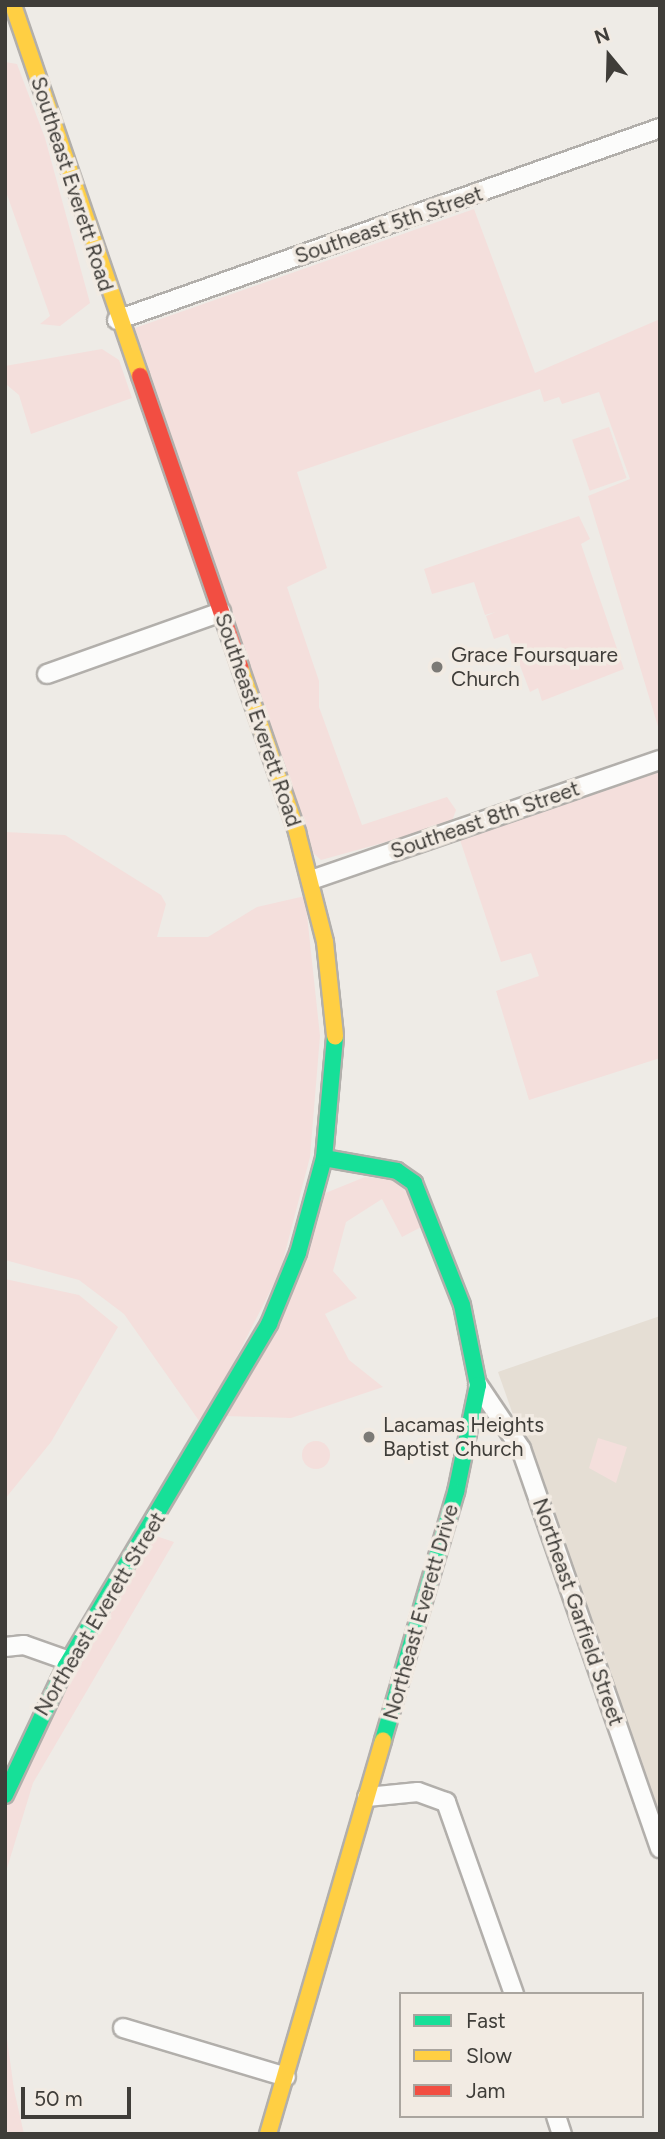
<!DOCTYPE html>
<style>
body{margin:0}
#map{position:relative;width:665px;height:2139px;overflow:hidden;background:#eeebe6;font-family:Figtree,sans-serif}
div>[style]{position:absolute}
.built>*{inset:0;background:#e5ded4}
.green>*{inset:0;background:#f4dfdc;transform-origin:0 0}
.round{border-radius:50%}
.roads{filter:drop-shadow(2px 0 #b2afab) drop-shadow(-2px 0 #b2afab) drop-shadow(0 2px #b2afab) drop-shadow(0 -2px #b2afab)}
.street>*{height:18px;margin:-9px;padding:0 9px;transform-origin:9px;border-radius:9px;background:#fcfcfb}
.fast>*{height:16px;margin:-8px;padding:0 8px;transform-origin:8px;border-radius:8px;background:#16e098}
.slow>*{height:16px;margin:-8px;padding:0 8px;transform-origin:8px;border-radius:8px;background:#ffcf43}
.jam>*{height:16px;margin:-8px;padding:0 8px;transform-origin:8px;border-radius:8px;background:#f24e42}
.dots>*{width:19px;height:19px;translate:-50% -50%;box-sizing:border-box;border:4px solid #f2ebe3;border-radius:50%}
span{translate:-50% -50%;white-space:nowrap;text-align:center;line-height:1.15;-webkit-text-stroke:7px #f2ebe3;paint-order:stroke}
.street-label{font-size:21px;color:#3f3d39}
.poi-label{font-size:21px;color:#3f3d39}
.left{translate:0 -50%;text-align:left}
.frame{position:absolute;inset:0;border:7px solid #3f3d39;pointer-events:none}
.legend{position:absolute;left:399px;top:1992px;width:245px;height:126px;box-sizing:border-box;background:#f2ebe3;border:2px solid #aaa59f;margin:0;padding:9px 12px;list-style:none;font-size:21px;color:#3f3d39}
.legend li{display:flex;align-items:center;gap:14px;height:35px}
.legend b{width:35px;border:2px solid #aaa59f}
.north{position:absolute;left:574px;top:21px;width:70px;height:70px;-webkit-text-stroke:5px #f2ebe3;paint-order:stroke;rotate:341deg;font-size:19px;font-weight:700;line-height:28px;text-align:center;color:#3f3d39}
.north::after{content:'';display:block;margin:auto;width:24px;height:32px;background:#3f3d39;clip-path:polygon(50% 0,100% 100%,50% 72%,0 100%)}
.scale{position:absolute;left:21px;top:2087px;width:110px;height:32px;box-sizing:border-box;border:4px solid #3f3d39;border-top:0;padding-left:9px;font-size:21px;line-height:24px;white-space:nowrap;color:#3f3d39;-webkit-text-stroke:5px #f2ebe3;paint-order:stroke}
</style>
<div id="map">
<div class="built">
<i style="clip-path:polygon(660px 1316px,660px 1833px,498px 1372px)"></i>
</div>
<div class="green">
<i style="clip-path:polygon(5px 62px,17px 64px,45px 138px,90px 303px,60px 326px,40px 324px,50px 316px,5px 189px)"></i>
<i style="clip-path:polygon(474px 209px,535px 373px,660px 319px,660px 733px,588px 496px,630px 479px,599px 392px,562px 404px,559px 397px,544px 402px,540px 389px,297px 472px,327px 568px,287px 587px,319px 681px,319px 707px,362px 825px,447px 797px,456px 810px,451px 824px,321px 860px,313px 853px,135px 328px)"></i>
<i style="clip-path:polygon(102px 349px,119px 360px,132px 398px,31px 434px,19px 395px,7px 385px,5px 366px)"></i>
<i style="left:609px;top:427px;width:54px;height:39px;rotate:71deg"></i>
<i style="clip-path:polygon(579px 516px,590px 539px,581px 544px,624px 669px,542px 701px,538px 688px,530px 692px,508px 634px,494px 639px,486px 616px,496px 612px,485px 615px,474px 582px,432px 594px,424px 569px)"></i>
<i style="clip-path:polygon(660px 767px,660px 1058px,529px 1100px,496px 991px,539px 976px,531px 953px,501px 962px,459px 837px)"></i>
<i style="clip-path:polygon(5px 832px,65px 835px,161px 895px,166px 904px,157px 937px,208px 937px,257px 907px,305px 896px,320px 1036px,310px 1157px,280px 1272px,202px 1425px,124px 1314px,79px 1280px,5px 1260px)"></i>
<i style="clip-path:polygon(365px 1177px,398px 1180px,427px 1224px,402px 1237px,382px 1199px,346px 1222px,333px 1271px,357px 1298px,325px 1314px,349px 1360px,383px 1387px,291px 1418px,226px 1416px,323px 1194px)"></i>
<i style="clip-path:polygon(5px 1279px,79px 1295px,118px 1327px,51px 1442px,5px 1499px)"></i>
<i style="clip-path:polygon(598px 1438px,627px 1447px,616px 1483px,589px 1468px)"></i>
<i class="round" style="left:302px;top:1441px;width:28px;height:28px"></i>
<i style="clip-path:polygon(156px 1536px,174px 1542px,33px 1783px,5px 1875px,5px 1813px,18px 1771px)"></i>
<i style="clip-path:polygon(5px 2024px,14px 2090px,24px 2134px,5px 2134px)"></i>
</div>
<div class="roads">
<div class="street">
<i style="left:117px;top:320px;width:576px;rotate:-19.47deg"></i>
<i style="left:47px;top:674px;width:185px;rotate:-19.6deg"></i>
<i style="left:311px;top:880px;width:369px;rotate:-19deg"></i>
<i style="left:478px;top:1385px;width:77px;rotate:56.1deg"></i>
<i style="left:521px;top:1449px;width:423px;rotate:70.8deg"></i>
<i style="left:5px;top:1647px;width:19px;rotate:-6deg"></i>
<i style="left:24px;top:1645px;width:48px;rotate:19.6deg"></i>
<i style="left:367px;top:1797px;width:51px;rotate:-5.6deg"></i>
<i style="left:418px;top:1792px;width:30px;rotate:20deg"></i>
<i style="left:446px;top:1802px;width:204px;rotate:70.5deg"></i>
<i style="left:123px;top:2028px;width:170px;rotate:16.7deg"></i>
<i style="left:556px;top:2116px;width:19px;rotate:72deg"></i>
</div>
<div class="fast">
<i style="left:324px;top:1158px;width:74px;rotate:10.1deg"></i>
<i style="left:397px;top:1171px;width:21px;rotate:35deg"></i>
<i style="left:414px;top:1183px;width:131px;rotate:68.5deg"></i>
<i style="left:462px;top:1305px;width:82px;rotate:78.7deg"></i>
<i style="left:478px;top:1385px;width:109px;rotate:101.6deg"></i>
<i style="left:456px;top:1492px;width:259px;rotate:106.4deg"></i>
<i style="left:5px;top:1795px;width:143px;rotate:-64.7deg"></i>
<i style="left:66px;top:1666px;width:398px;rotate:-59.3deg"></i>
<i style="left:269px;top:1324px;width:77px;rotate:-67.8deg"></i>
<i style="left:298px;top:1253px;width:98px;rotate:-74.7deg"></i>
<i style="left:324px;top:1158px;width:122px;rotate:-84.8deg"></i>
</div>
<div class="slow">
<i style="left:13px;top:5px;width:392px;rotate:71.1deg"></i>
<i style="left:240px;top:667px;width:175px;rotate:70.9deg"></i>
<i style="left:297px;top:832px;width:114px;rotate:75.7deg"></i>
<i style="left:325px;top:942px;width:95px;rotate:83.9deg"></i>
<i style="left:268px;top:2134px;width:410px;rotate:-73.7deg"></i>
</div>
<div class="jam">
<i style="left:140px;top:376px;width:308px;rotate:71deg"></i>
</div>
</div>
<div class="dots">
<i style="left:437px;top:667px;background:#7c7a76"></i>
<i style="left:369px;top:1437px;background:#7c7a76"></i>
</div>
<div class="street-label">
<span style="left:72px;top:184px;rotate:72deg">Southeast Everett Road</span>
<span style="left:389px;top:225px;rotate:-19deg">Southeast 5th Street</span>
<span style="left:258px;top:720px;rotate:71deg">Southeast Everett Road</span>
<span style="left:485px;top:820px;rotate:-19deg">Southeast 8th Street</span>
<span style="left:421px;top:1612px;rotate:-74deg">Northeast Everett Drive</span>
<span style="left:578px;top:1612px;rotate:71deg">Northeast Garfield Street</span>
<span style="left:100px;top:1614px;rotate:-59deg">Northeast Everett Street</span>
</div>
<div class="poi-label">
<span class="left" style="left:451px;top:667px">Grace Foursquare<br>Church</span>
<span class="left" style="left:383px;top:1437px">Lacamas Heights<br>Baptist Church</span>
</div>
<div class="frame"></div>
<ul class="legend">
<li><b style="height:9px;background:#16e098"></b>Fast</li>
<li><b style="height:9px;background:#ffcf43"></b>Slow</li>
<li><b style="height:9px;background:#f24e42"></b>Jam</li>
</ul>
<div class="north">N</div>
<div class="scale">50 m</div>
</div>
